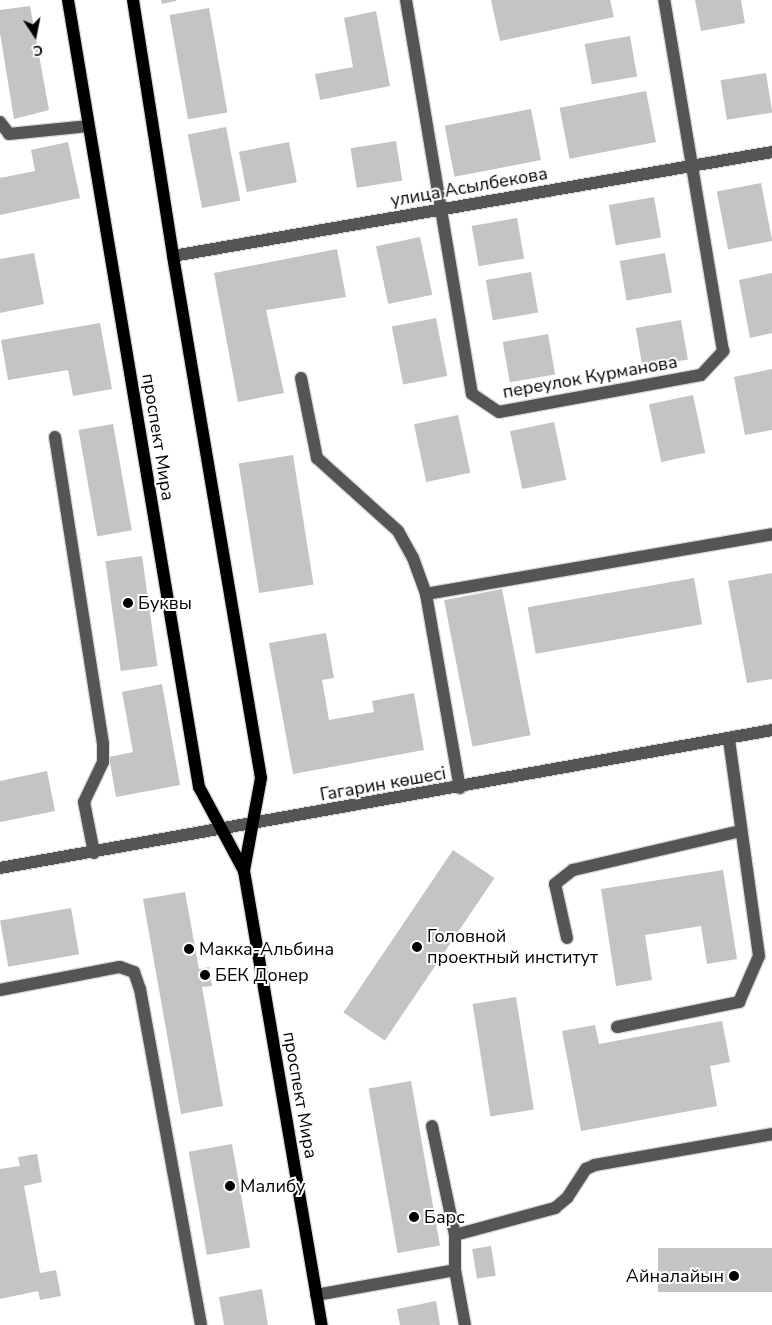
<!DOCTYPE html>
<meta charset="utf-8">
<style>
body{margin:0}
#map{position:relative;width:772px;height:1325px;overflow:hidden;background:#fff;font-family:"Nunito Sans",sans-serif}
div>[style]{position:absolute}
.building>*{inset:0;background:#c4c4c4;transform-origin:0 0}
.roads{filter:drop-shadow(1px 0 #dbdbdb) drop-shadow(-1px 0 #dbdbdb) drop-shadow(0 1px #dbdbdb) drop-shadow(0 -1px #dbdbdb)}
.minor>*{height:12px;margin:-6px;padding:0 6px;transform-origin:6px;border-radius:6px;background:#555}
.major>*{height:12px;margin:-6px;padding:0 6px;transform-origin:6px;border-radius:6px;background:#000}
.dots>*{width:14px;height:14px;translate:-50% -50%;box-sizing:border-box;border:2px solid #fff;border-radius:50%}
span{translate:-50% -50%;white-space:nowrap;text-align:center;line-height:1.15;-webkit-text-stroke:4px #fff;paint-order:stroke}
.street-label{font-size:18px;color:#000}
.poi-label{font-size:18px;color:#000}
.left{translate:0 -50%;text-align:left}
.right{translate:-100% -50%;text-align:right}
.north{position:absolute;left:10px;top:10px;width:50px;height:50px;-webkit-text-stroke:4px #fff;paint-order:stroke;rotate:169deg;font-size:14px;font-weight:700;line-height:20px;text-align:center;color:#000}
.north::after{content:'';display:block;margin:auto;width:18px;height:22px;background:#000;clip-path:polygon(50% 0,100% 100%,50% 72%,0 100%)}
</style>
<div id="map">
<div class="building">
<i style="clip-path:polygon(161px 0,176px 0,176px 1px,162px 4px)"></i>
<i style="clip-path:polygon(491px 0,610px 0,614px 17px,500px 41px)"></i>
<i style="clip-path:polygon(695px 0,741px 0,745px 23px,701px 31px)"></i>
<i style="clip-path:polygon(30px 6px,49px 110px,14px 119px,0 33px,0 10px)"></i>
<i style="left:209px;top:8px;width:106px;height:40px;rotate:80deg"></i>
<i style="clip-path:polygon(376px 11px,390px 86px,320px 100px,315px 74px,353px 67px,344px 18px)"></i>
<i style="left:630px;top:36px;width:41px;height:46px;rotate:80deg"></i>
<i style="left:766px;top:73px;width:40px;height:46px;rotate:81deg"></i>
<i style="left:646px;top:91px;width:52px;height:88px;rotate:79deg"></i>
<i style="left:531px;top:109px;width:52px;height:88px;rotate:79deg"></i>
<i style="left:226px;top:127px;width:75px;height:39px;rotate:79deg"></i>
<i style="left:396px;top:141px;width:40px;height:46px;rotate:81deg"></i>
<i style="clip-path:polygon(68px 142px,80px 198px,0 215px,0 178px,35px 171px,31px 150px)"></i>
<i style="left:289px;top:142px;width:41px;height:51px;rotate:79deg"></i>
<i style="left:761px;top:183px;width:59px;height:45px;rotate:79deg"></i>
<i style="left:654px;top:197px;width:41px;height:46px;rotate:80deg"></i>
<i style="left:517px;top:218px;width:41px;height:46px;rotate:80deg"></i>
<i style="left:420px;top:237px;width:59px;height:45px;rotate:78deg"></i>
<i style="clip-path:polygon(337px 249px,346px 297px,266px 310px,284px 393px,238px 402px,214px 273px)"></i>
<i style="clip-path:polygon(34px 253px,44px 304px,0 313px,0 259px)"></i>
<i style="left:665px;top:253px;width:40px;height:46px;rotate:80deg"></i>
<i style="left:531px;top:272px;width:41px;height:46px;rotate:80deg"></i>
<i style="clip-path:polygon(772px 273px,772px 333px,750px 338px,739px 280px)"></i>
<i style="left:436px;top:318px;width:59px;height:45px;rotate:79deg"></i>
<i style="left:681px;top:320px;width:40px;height:46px;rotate:80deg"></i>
<i style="clip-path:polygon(100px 323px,112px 389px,73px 396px,68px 370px,8px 380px,1px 340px)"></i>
<i style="left:548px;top:334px;width:41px;height:46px;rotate:80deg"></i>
<i style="clip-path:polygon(772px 369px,772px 430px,745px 435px,734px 377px)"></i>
<i style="left:693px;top:395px;width:59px;height:45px;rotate:78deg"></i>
<i style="left:458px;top:415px;width:59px;height:45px;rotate:78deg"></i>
<i style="left:554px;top:422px;width:59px;height:45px;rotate:78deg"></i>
<i style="left:113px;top:424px;width:108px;height:35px;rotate:80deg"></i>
<i style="left:293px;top:455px;width:131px;height:55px;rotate:81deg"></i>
<i style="left:142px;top:556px;width:111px;height:37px;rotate:82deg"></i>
<i style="clip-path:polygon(772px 573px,772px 679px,747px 683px,728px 581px)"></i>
<i style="left:694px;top:578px;width:47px;height:169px;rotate:80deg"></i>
<i style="left:502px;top:589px;width:149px;height:59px;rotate:79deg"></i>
<i style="clip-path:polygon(326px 633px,334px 678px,322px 680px,329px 720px,374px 712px,372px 701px,414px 693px,424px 750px,293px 774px,269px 643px)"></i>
<i style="clip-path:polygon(162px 684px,180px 785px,116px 797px,109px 757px,133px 752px,122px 692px)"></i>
<i style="clip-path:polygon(47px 771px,55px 811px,0 822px,0 781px)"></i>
<i style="left:453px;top:850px;width:50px;height:196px;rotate:34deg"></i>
<i style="clip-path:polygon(723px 870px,737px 959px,707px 964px,701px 926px,645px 935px,652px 980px,616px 986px,601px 889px)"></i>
<i style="clip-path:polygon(185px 892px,199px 969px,209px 967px,212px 986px,202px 987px,223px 1106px,181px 1114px,143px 899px)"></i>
<i style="left:71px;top:908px;width:47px;height:72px;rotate:80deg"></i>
<i style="left:516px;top:997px;width:114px;height:44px;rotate:81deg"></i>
<i style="clip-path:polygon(722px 1021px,730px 1062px,710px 1066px,717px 1106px,581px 1131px,562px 1031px,595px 1025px,599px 1044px)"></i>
<i style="left:411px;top:1081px;width:167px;height:43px;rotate:80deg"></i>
<i style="left:232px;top:1144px;width:105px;height:44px;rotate:80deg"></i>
<i style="clip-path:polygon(37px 1154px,42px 1182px,24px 1186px,40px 1273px,56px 1270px,61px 1296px,40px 1300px,38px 1291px,0 1299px,0 1169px,20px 1166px,18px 1157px)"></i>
<i style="left:491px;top:1246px;width:30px;height:19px;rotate:81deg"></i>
<i style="left:772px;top:1248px;width:44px;height:114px;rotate:90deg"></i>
<i style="clip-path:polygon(262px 1289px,268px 1325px,224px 1325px,219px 1297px)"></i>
<i style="clip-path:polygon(436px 1301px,440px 1325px,400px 1325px,397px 1309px)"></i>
</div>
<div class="roads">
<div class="minor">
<i style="left:406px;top:0;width:399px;rotate:80.5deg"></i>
<i style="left:472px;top:394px;width:32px;rotate:34deg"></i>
<i style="left:499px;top:412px;width:205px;rotate:-10.4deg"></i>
<i style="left:701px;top:375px;width:33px;rotate:-47deg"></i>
<i style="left:723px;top:351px;width:356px;rotate:-99.5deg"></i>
<i style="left:0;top:122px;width:15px;rotate:53deg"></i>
<i style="left:9px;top:134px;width:80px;rotate:-5.7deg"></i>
<i style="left:173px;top:256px;width:608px;rotate:-9.85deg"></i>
<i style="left:301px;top:378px;width:82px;rotate:78.7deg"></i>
<i style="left:317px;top:458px;width:109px;rotate:42deg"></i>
<i style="left:398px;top:531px;width:31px;rotate:61deg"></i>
<i style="left:413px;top:558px;width:38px;rotate:70deg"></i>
<i style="left:426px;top:594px;width:197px;rotate:80.1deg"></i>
<i style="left:55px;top:437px;width:311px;rotate:81.1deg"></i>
<i style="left:103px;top:744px;width:18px;rotate:90deg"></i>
<i style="left:103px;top:762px;width:44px;rotate:115.4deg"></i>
<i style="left:84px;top:802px;width:52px;rotate:78.9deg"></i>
<i style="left:426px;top:594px;width:351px;rotate:-9.8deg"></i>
<i style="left:0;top:868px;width:784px;rotate:-10.13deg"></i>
<i style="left:567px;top:938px;width:55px;rotate:-102.5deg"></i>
<i style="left:555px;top:884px;width:23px;rotate:-38deg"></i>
<i style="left:573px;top:870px;width:172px;rotate:-13.1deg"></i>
<i style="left:0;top:990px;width:122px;rotate:-10.9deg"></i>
<i style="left:120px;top:967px;width:15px;rotate:20deg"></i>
<i style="left:134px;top:972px;width:18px;rotate:71deg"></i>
<i style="left:140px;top:989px;width:341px;rotate:79.7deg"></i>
<i style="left:617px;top:1027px;width:125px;rotate:-11.6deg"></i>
<i style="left:739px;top:1002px;width:50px;rotate:-66.5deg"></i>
<i style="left:759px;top:956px;width:219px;rotate:-97.9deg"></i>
<i style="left:432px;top:1126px;width:111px;rotate:78.1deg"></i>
<i style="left:455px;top:1235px;width:35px;rotate:90deg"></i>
<i style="left:455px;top:1235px;width:104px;rotate:-15.1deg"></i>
<i style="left:555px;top:1208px;width:16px;rotate:-40deg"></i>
<i style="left:567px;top:1198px;width:35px;rotate:-57deg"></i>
<i style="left:586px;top:1169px;width:10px;rotate:-24deg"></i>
<i style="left:595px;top:1165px;width:180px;rotate:-9.9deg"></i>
<i style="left:316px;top:1295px;width:141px;rotate:-10.2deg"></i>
<i style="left:455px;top:1270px;width:56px;rotate:79.7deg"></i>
</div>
<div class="major">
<i style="left:68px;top:0;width:798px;rotate:80.55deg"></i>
<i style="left:199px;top:787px;width:95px;rotate:61.8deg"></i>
<i style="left:244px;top:871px;width:461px;rotate:80.3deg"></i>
<i style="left:133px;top:0;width:259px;rotate:81.1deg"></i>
<i style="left:173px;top:256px;width:529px;rotate:80.43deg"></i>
<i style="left:261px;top:778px;width:95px;rotate:100.4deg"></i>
</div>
</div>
<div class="dots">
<i style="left:128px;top:603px;background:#000"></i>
<i style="left:417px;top:947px;background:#000"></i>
<i style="left:189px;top:949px;background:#000"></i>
<i style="left:205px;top:975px;background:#000"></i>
<i style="left:230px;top:1186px;background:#000"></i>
<i style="left:414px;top:1217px;background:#000"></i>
<i style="left:734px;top:1276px;background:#000"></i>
</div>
<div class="street-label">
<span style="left:469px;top:187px;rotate:-10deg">улица Асылбекова</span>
<span style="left:590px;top:377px;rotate:-10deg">переулок Курманова</span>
<span style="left:158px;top:437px;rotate:81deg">проспект Мира</span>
<span style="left:383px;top:784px;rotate:-10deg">Гагарин көшесі</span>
<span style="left:300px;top:1095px;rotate:80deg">проспект Мира</span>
</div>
<div class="poi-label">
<span class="left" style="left:138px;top:603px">Буквы</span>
<span class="left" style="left:427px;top:947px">Головной<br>проектный институт</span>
<span class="left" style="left:199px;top:949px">Макка-Альбина</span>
<span class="left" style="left:215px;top:975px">БЕК Донер</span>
<span class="left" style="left:240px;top:1186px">Малибу</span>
<span class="left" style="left:424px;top:1217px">Барс</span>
<span class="right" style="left:724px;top:1276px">Айналайын</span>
</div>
<div class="north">С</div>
</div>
